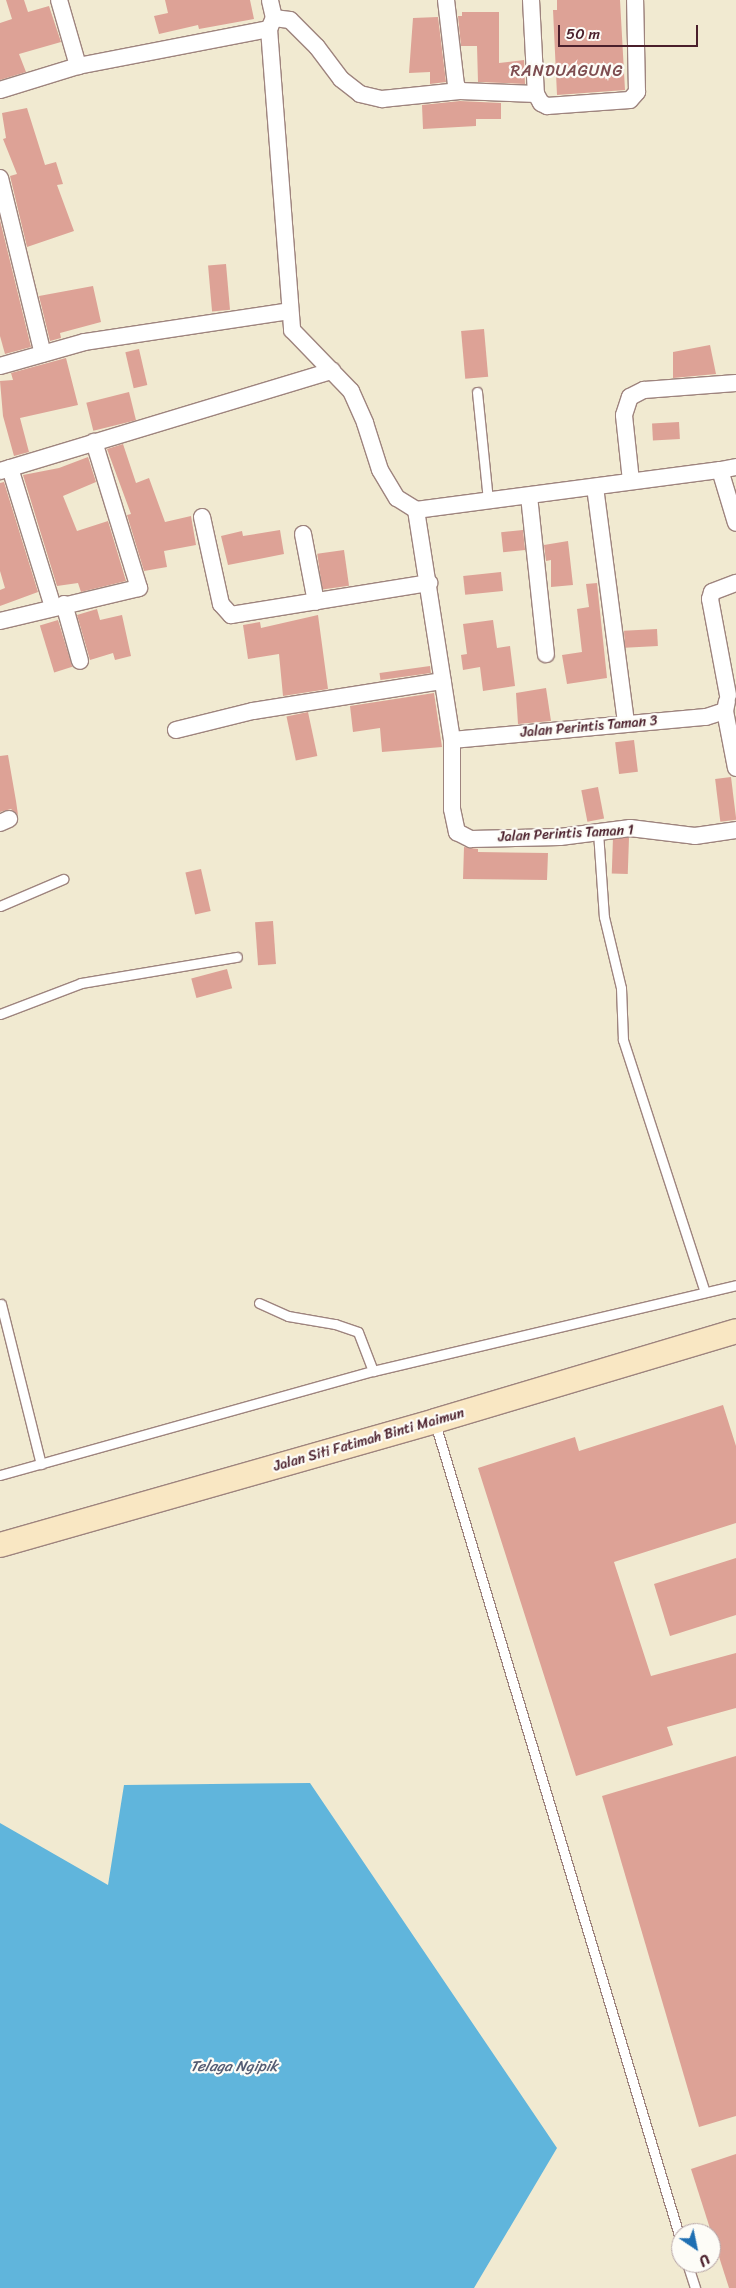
<!DOCTYPE html>
<style>
body{margin:0}
#map{position:relative;width:736px;height:2288px;overflow:hidden;background:#f1ead1;font-family:Sriracha,sans-serif}
div>[style]{position:absolute}
.water>*{inset:0;background:#60b5dc}
.building>*{inset:0;background:#dda296;transform-origin:0 0}
.roads{filter:drop-shadow(1px 0 #9e847e) drop-shadow(-1px 0 #9e847e) drop-shadow(0 1px #9e847e) drop-shadow(0 -1px #9e847e)}
.lane>*{height:9px;margin:-4.5px;padding:0 4.5px;transform-origin:4.5px;border-radius:4.5px;background:#fff}
.street>*{height:16px;margin:-8px;padding:0 8px;transform-origin:8px;border-radius:8px;background:#fff}
.secondary>*{height:24px;margin:-12px;padding:0 12px;transform-origin:12px;border-radius:12px;background:#f9e7c3}
span{translate:-50% -50%;white-space:nowrap;text-align:center;line-height:1.15;-webkit-text-stroke:4.5px #fdfcf7;paint-order:stroke}
.street-label{font-size:14px;color:#4a1f2b}
.water-label{font-size:15px;color:#535b72;font-style:italic}
.quarter-label{font-size:16px;color:#7d4d50;letter-spacing:1px}
.north{position:absolute;left:671px;top:2223px;width:50px;height:50px;box-sizing:border-box;background:#fdfcf7;border:1px solid #b5a4a5;border-radius:50%;rotate:146deg;font-size:14px;font-weight:700;line-height:20px;text-align:center;color:#4a1f2b}
.north::after{content:'';display:block;margin:auto;width:18px;height:22px;background:#1f6fb2;clip-path:polygon(50% 0,100% 100%,50% 72%,0 100%)}
.scale{position:absolute;left:558px;top:25px;width:140px;height:22px;box-sizing:border-box;border:2px solid #4a1f2b;border-top:0;padding-left:6px;font-size:15px;line-height:18px;white-space:nowrap;color:#4a1f2b;-webkit-text-stroke:4px #fdfcf7;paint-order:stroke}
</style>
<div id="map">
<div class="water">
<i style="clip-path:polygon(310px 1783px,557px 2148px,474px 2288px,0 2288px,0 1823px,108px 1885px,124px 1785px)"></i>
</div>
<div class="building">
<i style="clip-path:polygon(6px 0,24px 0,28px 12px,49px 6px,61px 42px,19px 54px,26px 72px,0 80px,0 23px,12px 19px)"></i>
<i style="clip-path:polygon(165px 0,250px 0,254px 19px,199px 29px,198px 25px,159px 34px,154px 16px,168px 13px)"></i>
<i style="clip-path:polygon(557px 0,620px 0,625px 90px,557px 95px,553px 10px,557px 10px)"></i>
<i style="clip-path:polygon(462px 12px,499px 12px,499px 63px,524px 60px,525px 84px,478px 82px,477px 46px,461px 46px,458px 16px,462px 16px)"></i>
<i style="clip-path:polygon(438px 17px,446px 82px,430px 84px,430px 72px,409px 73px,413px 18px)"></i>
<i style="clip-path:polygon(460px 101px,501px 103px,501px 119px,476px 119px,476px 126px,423px 129px,422px 105px)"></i>
<i style="clip-path:polygon(27px 108px,45px 165px,56px 162px,63px 184px,57px 185px,74px 231px,27px 247px,10px 176px,17px 174px,3px 139px,6px 138px,2px 113px)"></i>
<i style="clip-path:polygon(0 220px,31px 347px,5px 354px,0 336px)"></i>
<i style="left:226px;top:264px;width:46px;height:18px;rotate:85deg"></i>
<i style="clip-path:polygon(93px 286px,101px 322px,60px 333px,61px 338px,50px 341px,39px 296px)"></i>
<i style="left:484px;top:329px;width:48px;height:23px;rotate:85deg"></i>
<i style="clip-path:polygon(710px 345px,716px 374px,673px 378px,673px 352px)"></i>
<i style="left:139px;top:349px;width:37px;height:14px;rotate:77deg"></i>
<i style="clip-path:polygon(66px 358px,78px 405px,20px 418px,29px 452px,14px 456px,3px 416px,0 381px,13px 380px,11px 373px)"></i>
<i style="left:129px;top:392px;width:29px;height:44px;rotate:76deg"></i>
<i style="left:679px;top:422px;width:17px;height:27px;rotate:87deg"></i>
<i style="clip-path:polygon(123px 444px,136px 483px,149px 478px,165px 522px,191px 516px,196px 545px,164px 551px,167px 567px,144px 571px,127px 515px,131px 514px,107px 449px)"></i>
<i style="clip-path:polygon(88px 457px,96px 482px,63px 496px,77px 531px,108px 521px,126px 581px,81px 592px,78px 583px,57px 586px,23px 475px,59px 468px)"></i>
<i style="clip-path:polygon(4px 482px,38px 592px,0 606px,0 590px,5px 588px,0 571px,0 483px)"></i>
<i style="clip-path:polygon(280px 530px,284px 554px,228px 565px,221px 536px,242px 531px,243px 536px)"></i>
<i style="left:523px;top:530px;width:20px;height:22px;rotate:84deg"></i>
<i style="clip-path:polygon(568px 541px,573px 585px,551px 587px,551px 560px,546px 561px,544px 545px)"></i>
<i style="left:344px;top:550px;width:36px;height:27px;rotate:82deg"></i>
<i style="left:501px;top:572px;width:19px;height:38px;rotate:84deg"></i>
<i style="clip-path:polygon(597px 583px,607px 678px,567px 684px,562px 655px,582px 652px,577px 609px,589px 607px,586px 584px)"></i>
<i style="clip-path:polygon(97px 609px,100px 620px,122px 615px,131px 656px,115px 660px,113px 653px,90px 660px,77px 615px)"></i>
<i style="clip-path:polygon(318px 615px,328px 689px,283px 696px,279px 654px,248px 659px,243px 625px,260px 622px,261px 628px)"></i>
<i style="left:58px;top:620px;width:49px;height:19px;rotate:73deg"></i>
<i style="clip-path:polygon(493px 620px,497px 648px,510px 646px,515px 686px,483px 691px,480px 667px,463px 670px,461px 655px,467px 654px,463px 624px)"></i>
<i style="left:657px;top:629px;width:17px;height:33px;rotate:87deg"></i>
<i style="left:430px;top:666px;width:7px;height:51px;rotate:82deg"></i>
<i style="clip-path:polygon(546px 688px,551px 721px,518px 724px,516px 693px)"></i>
<i style="clip-path:polygon(434px 693px,442px 747px,382px 752px,380px 728px,353px 732px,350px 706px)"></i>
<i style="left:308px;top:712px;width:45px;height:22px;rotate:78deg"></i>
<i style="left:634px;top:740px;width:32px;height:19px;rotate:83deg"></i>
<i style="clip-path:polygon(8px 755px,16px 801px,18px 815px,11px 809px,0 812px,0 756px)"></i>
<i style="left:731px;top:777px;width:43px;height:16px;rotate:83deg"></i>
<i style="left:598px;top:787px;width:32px;height:17px;rotate:79deg"></i>
<i style="left:629px;top:838px;width:36px;height:16px;rotate:92deg"></i>
<i style="clip-path:polygon(464px 847px,478px 849px,478px 852px,548px 853px,547px 880px,463px 879px)"></i>
<i style="left:201px;top:869px;width:43px;height:16px;rotate:77deg"></i>
<i style="left:273px;top:921px;width:43px;height:18px;rotate:86deg"></i>
<i style="left:227px;top:969px;width:20px;height:37px;rotate:75deg"></i>
<i style="clip-path:polygon(723px 1405px,736px 1446px,736px 1523px,614px 1562px,651px 1676px,736px 1653px,736px 1708px,667px 1727px,673px 1745px,576px 1776px,478px 1468px,575px 1437px,579px 1451px)"></i>
<i style="clip-path:polygon(736px 1558px,736px 1615px,670px 1636px,654px 1584px)"></i>
<i style="clip-path:polygon(736px 1756px,736px 2116px,699px 2127px,602px 1796px)"></i>
<i style="clip-path:polygon(736px 2154px,736px 2288px,729px 2288px,691px 2169px)"></i>
</div>
<div class="roads">
<div class="lane">
<i style="left:477px;top:392px;width:109px;rotate:84.2deg"></i>
<i style="left:598px;top:832px;width:85px;rotate:86deg"></i>
<i style="left:604px;top:917px;width:73px;rotate:76.5deg"></i>
<i style="left:621px;top:988px;width:52px;rotate:87.8deg"></i>
<i style="left:623px;top:1040px;width:265px;rotate:72deg"></i>
<i style="left:0;top:906px;width:69px;rotate:-23.2deg"></i>
<i style="left:0;top:1014px;width:87px;rotate:-20.9deg"></i>
<i style="left:81px;top:983px;width:158px;rotate:-9.5deg"></i>
<i style="left:259px;top:1303px;width:32px;rotate:24deg"></i>
<i style="left:288px;top:1316px;width:48px;rotate:9.7deg"></i>
<i style="left:335px;top:1324px;width:24px;rotate:19deg"></i>
<i style="left:358px;top:1332px;width:42px;rotate:69deg"></i>
<i style="left:1px;top:1304px;width:165px;rotate:76deg"></i>
<i style="left:435px;top:1423px;width:855px;rotate:73.28deg"></i>
<i style="left:0;top:1475px;width:387px;rotate:-15.6deg"></i>
<i style="left:373px;top:1371px;width:373px;rotate:-13.3deg"></i>
<i style="left:687px;top:2263px;width:26px;rotate:72deg"></i>
</div>
<div class="street">
<i style="left:59px;top:0;width:69px;rotate:73.9deg"></i>
<i style="left:446px;top:0;width:86px;rotate:83.3deg"></i>
<i style="left:456px;top:85px;width:7px;rotate:56deg"></i>
<i style="left:460px;top:91px;width:76px;rotate:2.3deg"></i>
<i style="left:531px;top:0;width:94px;rotate:87deg"></i>
<i style="left:536px;top:94px;width:10px;rotate:61deg"></i>
<i style="left:541px;top:103px;width:7px;rotate:27deg"></i>
<i style="left:547px;top:106px;width:83px;rotate:-4.1deg"></i>
<i style="left:630px;top:100px;width:11px;rotate:-49deg"></i>
<i style="left:637px;top:92px;width:92px;rotate:-91.2deg"></i>
<i style="left:274px;top:18px;width:16px;rotate:7deg"></i>
<i style="left:290px;top:20px;width:38px;rotate:45deg"></i>
<i style="left:317px;top:47px;width:40px;rotate:53deg"></i>
<i style="left:341px;top:79px;width:24px;rotate:38deg"></i>
<i style="left:360px;top:94px;width:23px;rotate:13deg"></i>
<i style="left:382px;top:99px;width:78px;rotate:-5.9deg"></i>
<i style="left:269px;top:29px;width:302px;rotate:85.6deg"></i>
<i style="left:292px;top:330px;width:85px;rotate:46deg"></i>
<i style="left:351px;top:391px;width:35px;rotate:66deg"></i>
<i style="left:365px;top:423px;width:49px;rotate:72.3deg"></i>
<i style="left:380px;top:470px;width:33px;rotate:59deg"></i>
<i style="left:397px;top:498px;width:22px;rotate:32deg"></i>
<i style="left:416px;top:510px;width:307px;rotate:-7.5deg"></i>
<i style="left:0;top:90px;width:82px;rotate:-17.1deg"></i>
<i style="left:78px;top:66px;width:195px;rotate:-11deg"></i>
<i style="left:269px;top:29px;width:12px;rotate:-66deg"></i>
<i style="left:274px;top:18px;width:18px;rotate:-103deg"></i>
<i style="left:0;top:178px;width:181px;rotate:76.3deg"></i>
<i style="left:0;top:366px;width:88px;rotate:-15.8deg"></i>
<i style="left:85px;top:342px;width:207px;rotate:-8.6deg"></i>
<i style="left:736px;top:467px;width:16px;rotate:169deg"></i>
<i style="left:720px;top:470px;width:55px;rotate:73.2deg"></i>
<i style="left:10px;top:468px;width:145px;rotate:72.8deg"></i>
<i style="left:0;top:471px;width:347px;rotate:-16.8deg"></i>
<i style="left:631px;top:481px;width:66px;rotate:-96.1deg"></i>
<i style="left:624px;top:415px;width:19px;rotate:-72deg"></i>
<i style="left:630px;top:397px;width:16px;rotate:-27deg"></i>
<i style="left:644px;top:390px;width:92px;rotate:-4.4deg"></i>
<i style="left:595px;top:487px;width:238px;rotate:82.5deg"></i>
<i style="left:529px;top:496px;width:159px;rotate:83.9deg"></i>
<i style="left:416px;top:510px;width:233px;rotate:81.1deg"></i>
<i style="left:452px;top:740px;width:69px;rotate:90deg"></i>
<i style="left:452px;top:809px;width:24px;rotate:78deg"></i>
<i style="left:457px;top:832px;width:16px;rotate:27deg"></i>
<i style="left:471px;top:839px;width:89px;rotate:-1.3deg"></i>
<i style="left:560px;top:837px;width:71px;rotate:-7.3deg"></i>
<i style="left:630px;top:828px;width:65px;rotate:7deg"></i>
<i style="left:695px;top:836px;width:41px;rotate:-8.3deg"></i>
<i style="left:202px;top:517px;width:89px;rotate:77.7deg"></i>
<i style="left:221px;top:604px;width:15px;rotate:48deg"></i>
<i style="left:231px;top:615px;width:201px;rotate:-9.2deg"></i>
<i style="left:303px;top:534px;width:69px;rotate:79.2deg"></i>
<i style="left:64px;top:604px;width:59px;rotate:74.3deg"></i>
<i style="left:0;top:621px;width:143px;rotate:-13.4deg"></i>
<i style="left:139px;top:588px;width:153px;rotate:-107.1deg"></i>
<i style="left:728px;top:695px;width:98px;rotate:-100.6deg"></i>
<i style="left:710px;top:599px;width:7px;rotate:-74deg"></i>
<i style="left:712px;top:592px;width:26px;rotate:-21deg"></i>
<i style="left:727px;top:701px;width:10px;rotate:101deg"></i>
<i style="left:725px;top:711px;width:58px;rotate:79.1deg"></i>
<i style="left:176px;top:730px;width:79px;rotate:-13.9deg"></i>
<i style="left:253px;top:711px;width:192px;rotate:-9deg"></i>
<i style="left:452px;top:740px;width:255px;rotate:-5.2deg"></i>
<i style="left:706px;top:717px;width:20px;rotate:-18deg"></i>
<i style="left:0;top:823px;width:10px;rotate:-24deg"></i>
</div>
<div class="secondary">
<i style="left:0;top:1545px;width:452px;rotate:-15.9deg"></i>
<i style="left:435px;top:1421px;width:314px;rotate:-16.6deg"></i>
</div>
</div>
<div class="street-label">
<span style="left:589px;top:727px;rotate:-5deg">Jalan Perintis Taman 3</span>
<span style="left:566px;top:834px;rotate:-3deg">Jalan Perintis Taman 1</span>
<span style="left:369px;top:1440px;rotate:-16deg">Jalan Siti Fatimah Binti Maimun</span>
</div>
<div class="water-label">
<span style="left:234px;top:2067px">Telaga Ngipik</span>
</div>
<div class="quarter-label">
<span style="left:567px;top:71px">RANDUAGUNG</span>
</div>
<div class="north">U</div>
<div class="scale">50 m</div>
</div>
